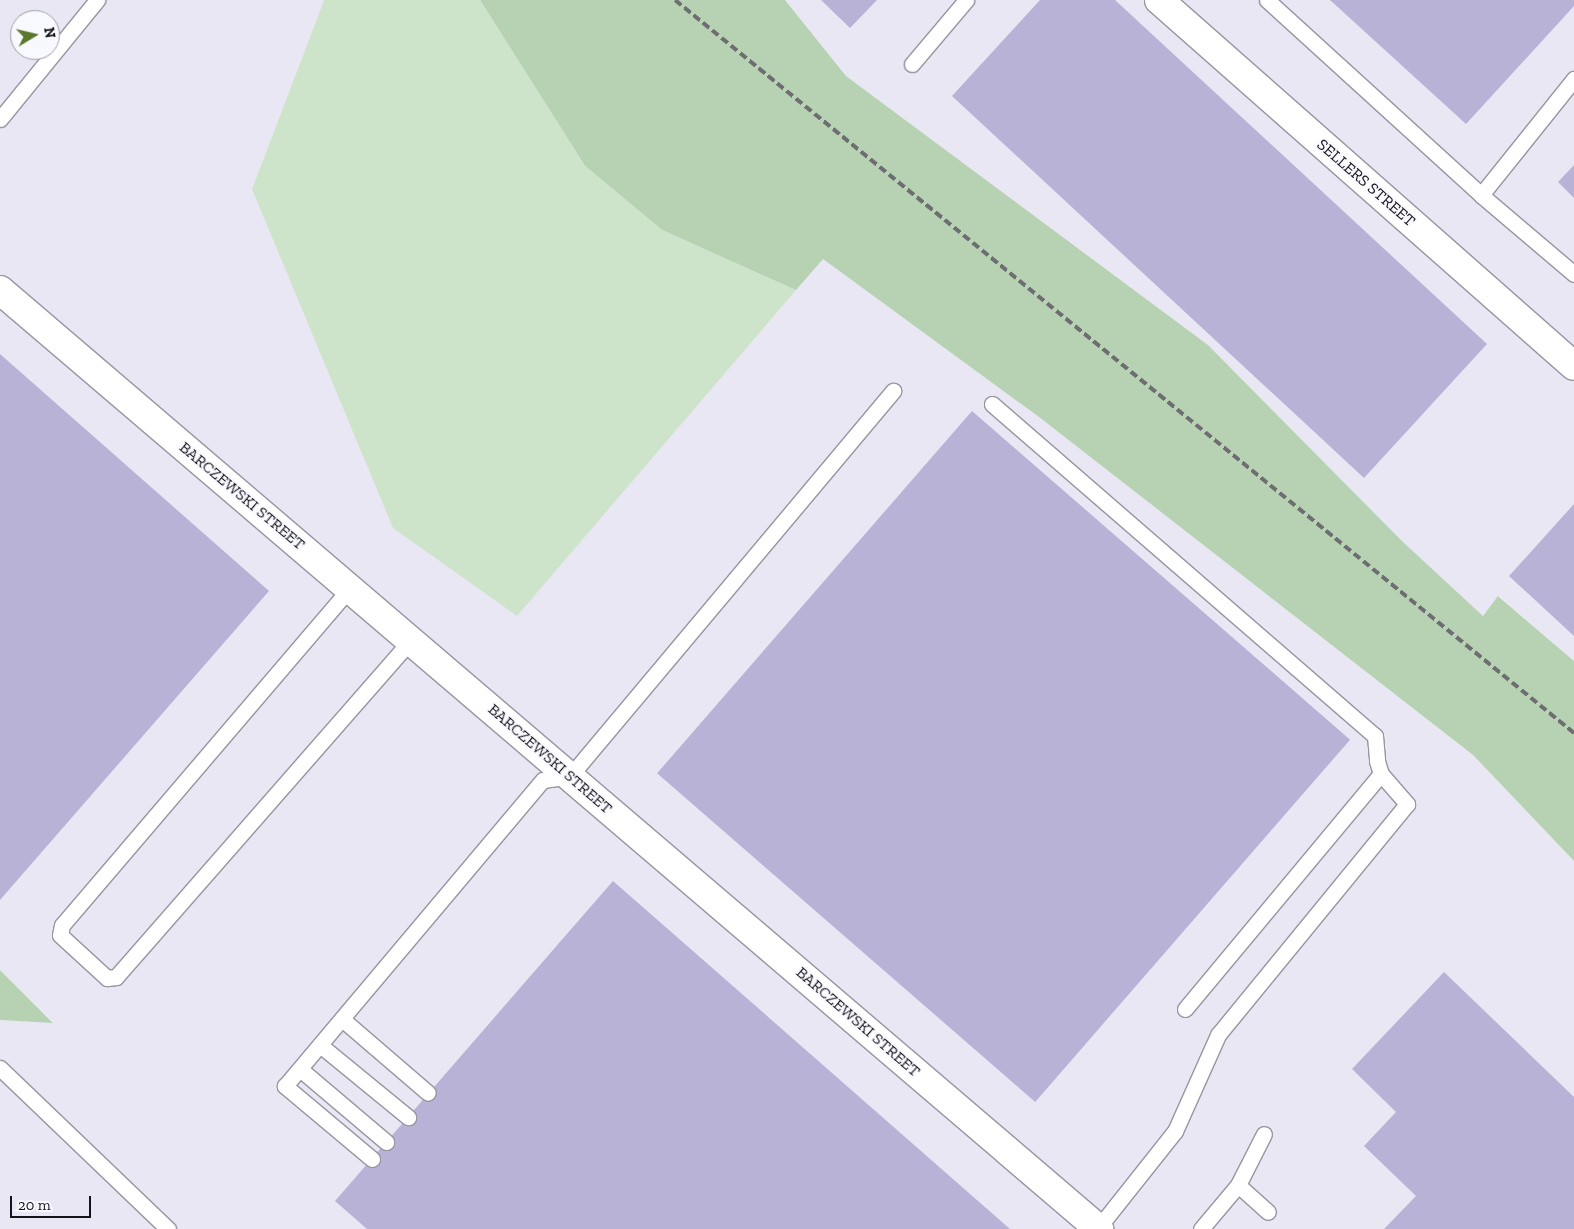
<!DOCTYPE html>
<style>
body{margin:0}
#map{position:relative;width:1574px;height:1229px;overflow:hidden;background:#f8f8ff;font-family:"Zilla Slab",serif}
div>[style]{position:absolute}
.built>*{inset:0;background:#e8e7f3}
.green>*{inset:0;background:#cde4cb}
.forest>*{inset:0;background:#b6d2b3}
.building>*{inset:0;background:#b8b2d6;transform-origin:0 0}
.roads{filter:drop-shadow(1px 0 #9696a1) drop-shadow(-1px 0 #9696a1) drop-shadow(0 1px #9696a1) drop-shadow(0 -1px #9696a1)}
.service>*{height:15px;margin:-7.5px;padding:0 7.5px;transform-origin:7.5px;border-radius:7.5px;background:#fff}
.minor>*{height:28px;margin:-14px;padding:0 14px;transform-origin:14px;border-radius:14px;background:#fff}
.rail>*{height:4px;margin-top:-2px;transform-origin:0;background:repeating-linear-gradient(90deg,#6d6d72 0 8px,transparent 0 12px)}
span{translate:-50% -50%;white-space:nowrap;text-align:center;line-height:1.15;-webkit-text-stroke:4px #f8f8ff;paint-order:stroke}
.street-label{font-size:16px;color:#151519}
.north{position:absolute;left:10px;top:10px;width:50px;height:50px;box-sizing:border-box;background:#f8f8ff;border:1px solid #9d9da3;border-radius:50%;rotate:81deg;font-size:14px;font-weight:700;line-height:20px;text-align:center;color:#151519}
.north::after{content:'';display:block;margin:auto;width:18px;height:22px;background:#5c782c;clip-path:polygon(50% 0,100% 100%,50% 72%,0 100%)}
.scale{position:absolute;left:10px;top:1196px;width:81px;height:22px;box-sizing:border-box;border:2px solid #151519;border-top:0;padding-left:6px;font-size:15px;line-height:18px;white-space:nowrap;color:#151519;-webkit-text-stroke:4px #f8f8ff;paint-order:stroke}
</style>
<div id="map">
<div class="built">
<i style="clip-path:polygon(evenodd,0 0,324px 0,252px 189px,822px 258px,1039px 417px,1473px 755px,1574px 861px,1574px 1229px,0 1229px,0 1020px,53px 1022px,0 970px,0 0,20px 20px,50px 20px,50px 50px,20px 50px,20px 20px)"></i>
<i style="clip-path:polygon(785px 0,1574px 0,1574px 661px,1499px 596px,1483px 616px,1402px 541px,1208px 345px,846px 76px)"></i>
</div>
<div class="green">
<i style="clip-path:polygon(324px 0,480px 0,585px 166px,662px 230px,796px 290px,517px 616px,393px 528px,252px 189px)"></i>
</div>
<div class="forest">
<i style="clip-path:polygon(480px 0,785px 0,846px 76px,1208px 345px,1402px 541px,1483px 616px,1498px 596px,1574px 661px,1574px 861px,1473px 755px,1039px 417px,823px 259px,796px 290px,662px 230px,585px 166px)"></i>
<i style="clip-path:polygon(0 970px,53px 1023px,0 1020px)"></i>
</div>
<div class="building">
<i style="clip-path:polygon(821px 0,877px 0,850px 28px)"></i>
<i style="clip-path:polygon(1040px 0,1115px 0,1487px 344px,1364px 478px,952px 96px)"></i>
<i style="clip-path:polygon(1330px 0,1574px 0,1574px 6px,1466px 124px)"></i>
<i style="clip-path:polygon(1574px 165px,1574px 198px,1558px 182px)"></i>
<i style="clip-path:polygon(0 354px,269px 591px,0 900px)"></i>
<i style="left:972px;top:411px;width:501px;height:480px;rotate:41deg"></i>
<i style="clip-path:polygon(1574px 504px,1574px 636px,1509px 576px)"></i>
<i style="clip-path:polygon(613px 881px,1010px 1229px,367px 1229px,335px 1201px)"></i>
<i style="clip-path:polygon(1444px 972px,1574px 1097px,1574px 1229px,1384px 1229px,1416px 1196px,1364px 1146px,1396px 1112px,1352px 1069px)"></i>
</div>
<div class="roads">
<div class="service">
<i style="left:1267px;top:0;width:290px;rotate:42.3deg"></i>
<i style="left:1481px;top:195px;width:122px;rotate:40.3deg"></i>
<i style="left:912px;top:64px;width:84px;rotate:-49.8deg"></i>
<i style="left:0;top:119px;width:154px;rotate:-50.8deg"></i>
<i style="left:1481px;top:195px;width:149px;rotate:-51.3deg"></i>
<i style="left:992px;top:404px;width:507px;rotate:40.92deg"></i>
<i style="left:1375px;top:736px;width:25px;rotate:85deg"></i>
<i style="left:1377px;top:761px;width:14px;rotate:73deg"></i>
<i style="left:1381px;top:774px;width:40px;rotate:49deg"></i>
<i style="left:1407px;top:804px;width:298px;rotate:129.3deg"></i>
<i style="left:1218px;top:1035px;width:105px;rotate:114.1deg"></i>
<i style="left:1175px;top:1131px;width:124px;rotate:128.4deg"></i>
<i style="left:350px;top:588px;width:443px;rotate:130.5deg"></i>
<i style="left:62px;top:925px;width:10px;rotate:101deg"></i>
<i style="left:60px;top:935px;width:64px;rotate:42.5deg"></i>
<i style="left:107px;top:978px;width:9px;rotate:-6deg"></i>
<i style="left:116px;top:977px;width:448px;rotate:-48.8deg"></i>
<i style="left:1185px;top:1009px;width:306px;rotate:-50.2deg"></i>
<i style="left:342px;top:1019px;width:113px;rotate:40.7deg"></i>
<i style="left:320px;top:1045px;width:114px;rotate:39.3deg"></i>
<i style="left:0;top:1068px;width:233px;rotate:43.8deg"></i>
<i style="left:300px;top:1069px;width:113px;rotate:40.3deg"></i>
<i style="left:372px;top:1159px;width:114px;rotate:-140deg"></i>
<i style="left:285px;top:1086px;width:400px;rotate:-49.9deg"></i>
<i style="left:543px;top:780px;width:27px;rotate:-8deg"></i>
<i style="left:570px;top:776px;width:503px;rotate:-50deg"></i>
<i style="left:1238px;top:1185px;width:57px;rotate:-63deg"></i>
<i style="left:1201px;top:1229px;width:57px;rotate:-49.9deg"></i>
<i style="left:1238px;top:1185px;width:40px;rotate:42deg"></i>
</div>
<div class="minor">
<i style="left:1159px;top:0;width:553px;rotate:41.41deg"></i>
<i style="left:0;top:290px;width:1446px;rotate:40.51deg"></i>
</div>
</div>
<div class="rail">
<i style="left:675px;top:0;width:1160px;rotate:39.19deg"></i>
</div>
<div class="street-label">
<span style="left:1366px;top:183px;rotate:41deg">SELLERS STREET</span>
<span style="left:242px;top:496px;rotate:40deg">BARCZEWSKI STREET</span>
<span style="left:550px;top:759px;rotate:41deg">BARCZEWSKI STREET</span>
<span style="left:858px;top:1022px;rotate:41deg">BARCZEWSKI STREET</span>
</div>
<div class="north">N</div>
<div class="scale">20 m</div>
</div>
